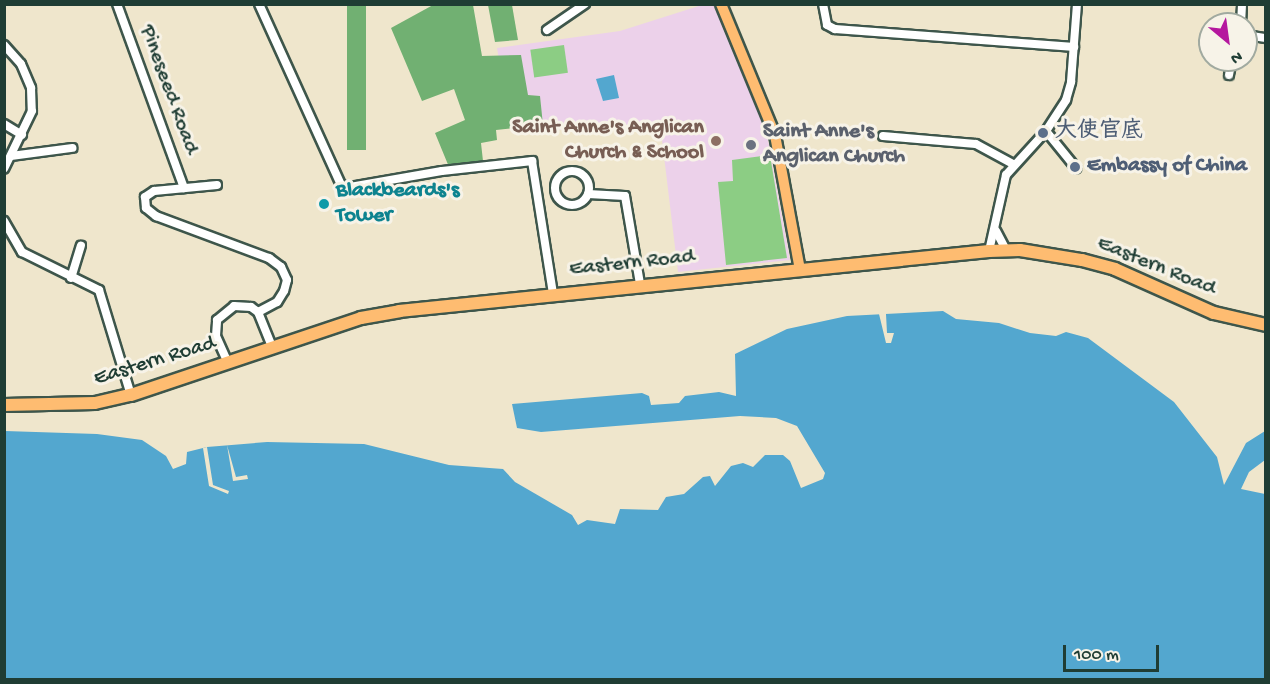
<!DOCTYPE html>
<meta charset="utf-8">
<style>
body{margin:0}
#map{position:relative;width:1270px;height:684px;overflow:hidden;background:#efe6cc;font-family:"Gochi Hand","LXGW WenKai TC",sans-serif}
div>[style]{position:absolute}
.built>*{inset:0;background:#ecd1ea}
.green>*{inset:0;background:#8ccd84;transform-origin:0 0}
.forest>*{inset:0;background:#71b072;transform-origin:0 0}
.water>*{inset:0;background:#53a7cf}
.pier>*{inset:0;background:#efe6cc}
.roads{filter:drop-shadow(2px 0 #3e564b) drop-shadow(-2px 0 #3e564b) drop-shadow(0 2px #3e564b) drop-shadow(0 -2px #3e564b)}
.minor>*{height:8px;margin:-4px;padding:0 4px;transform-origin:4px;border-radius:4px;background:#fff}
.minor>.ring{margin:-4px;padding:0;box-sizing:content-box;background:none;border:8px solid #fff;border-radius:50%}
.major>*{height:10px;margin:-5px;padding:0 5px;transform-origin:5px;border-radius:5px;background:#febc71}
.highway>*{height:12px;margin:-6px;padding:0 6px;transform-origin:6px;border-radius:6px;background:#febc71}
.dots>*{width:16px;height:16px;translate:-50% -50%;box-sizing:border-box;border:3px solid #f7f3e8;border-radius:50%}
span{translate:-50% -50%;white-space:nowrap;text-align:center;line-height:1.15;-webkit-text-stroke:6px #f7f3e8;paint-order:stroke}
.street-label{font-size:22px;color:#1f3d34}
.education-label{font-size:22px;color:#785e54;font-weight:700}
.right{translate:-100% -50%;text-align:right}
.worship-label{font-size:22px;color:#5b616d;font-weight:700}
.left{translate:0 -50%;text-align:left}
.service-label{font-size:22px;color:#4e5e75;font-weight:700}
.culture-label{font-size:22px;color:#0d838f;font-weight:700}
.frame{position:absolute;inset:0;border:6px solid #1f3d34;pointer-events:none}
.north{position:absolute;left:1198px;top:12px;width:60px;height:60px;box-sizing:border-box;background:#f7f3e8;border:2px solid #a1aaa0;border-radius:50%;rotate:151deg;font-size:16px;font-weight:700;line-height:24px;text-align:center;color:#1f3d34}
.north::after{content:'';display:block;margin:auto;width:21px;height:27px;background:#b5179e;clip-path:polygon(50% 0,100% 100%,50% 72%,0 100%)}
.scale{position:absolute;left:1063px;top:645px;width:96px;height:27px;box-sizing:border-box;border:3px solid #1f3d34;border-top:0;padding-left:8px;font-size:18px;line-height:21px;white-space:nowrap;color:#1f3d34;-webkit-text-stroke:4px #f7f3e8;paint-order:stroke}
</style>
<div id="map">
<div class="built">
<i style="clip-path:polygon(702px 5px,717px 5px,764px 118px,790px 260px,678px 272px,660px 123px,512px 133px,497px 48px,620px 31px)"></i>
</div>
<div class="green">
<i style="left:564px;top:45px;width:28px;height:34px;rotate:82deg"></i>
<i style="clip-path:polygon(770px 155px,787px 258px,726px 265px,718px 182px,733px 181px,732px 160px)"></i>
</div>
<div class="forest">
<i style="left:347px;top:5px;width:19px;height:145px"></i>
<i style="clip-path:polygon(433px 5px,473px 5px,482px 56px,521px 55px,528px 95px,540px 96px,543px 125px,496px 130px,497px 140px,481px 143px,483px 161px,449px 167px,435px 133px,465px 120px,454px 89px,422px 101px,391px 28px)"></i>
<i style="clip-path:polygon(488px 5px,512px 5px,518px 40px,495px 42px)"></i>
</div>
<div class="water">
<i style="clip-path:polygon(614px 75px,619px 98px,603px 101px,596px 79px)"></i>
<i style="clip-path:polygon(943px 311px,956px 319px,999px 323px,1030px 333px,1056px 336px,1066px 332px,1088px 338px,1174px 402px,1217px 457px,1224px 485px,1246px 443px,1265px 431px,1265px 460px,1249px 472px,1241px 489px,1265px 494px,1265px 679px,5px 680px,5px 431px,97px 434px,142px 440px,166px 456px,173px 469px,186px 464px,187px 452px,207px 447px,267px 442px,364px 444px,449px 465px,503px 469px,515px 482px,572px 515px,578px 525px,587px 520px,615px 524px,620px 509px,658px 510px,666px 497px,684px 494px,703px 477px,710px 476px,715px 486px,731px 466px,743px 463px,753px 467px,765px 455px,783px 455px,790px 461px,801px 488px,823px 479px,825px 473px,797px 426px,776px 418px,740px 416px,541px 432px,517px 428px,512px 404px,642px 393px,649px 396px,651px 405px,679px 403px,685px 396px,719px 392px,736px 396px,735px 354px,787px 329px,847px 316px)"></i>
</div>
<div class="pier">
<i style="clip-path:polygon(879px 314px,886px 314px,887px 333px,894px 333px,891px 343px,886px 343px)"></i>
<i style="clip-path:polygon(227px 445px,236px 477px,247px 475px,248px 479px,233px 481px)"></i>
<i style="clip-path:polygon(207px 447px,213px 485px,229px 491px,228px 494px,209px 486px,203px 448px)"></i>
</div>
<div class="roads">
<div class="minor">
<i style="left:117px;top:4px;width:196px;rotate:70deg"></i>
<i style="left:259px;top:4px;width:199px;rotate:65.6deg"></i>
<i style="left:341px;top:185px;width:9px;rotate:13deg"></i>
<i style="left:350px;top:187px;width:93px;rotate:-9.9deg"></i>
<i style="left:442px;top:171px;width:91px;rotate:-6.3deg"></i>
<i style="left:532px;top:161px;width:135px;rotate:81deg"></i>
<i style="left:823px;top:4px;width:21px;rotate:79deg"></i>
<i style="left:827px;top:25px;width:9px;rotate:27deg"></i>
<i style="left:835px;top:29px;width:240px;rotate:4.3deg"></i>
<i style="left:1241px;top:24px;width:20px;rotate:-87deg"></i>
<i style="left:547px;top:30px;width:46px;rotate:-34.4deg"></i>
<i style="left:1246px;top:35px;width:20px;rotate:9deg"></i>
<i style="left:4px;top:45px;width:25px;rotate:48deg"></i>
<i style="left:21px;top:64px;width:26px;rotate:67deg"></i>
<i style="left:31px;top:88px;width:23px;rotate:88deg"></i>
<i style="left:32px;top:111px;width:64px;rotate:115.8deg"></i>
<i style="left:1229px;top:75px;width:15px;rotate:-79deg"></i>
<i style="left:4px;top:124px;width:21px;rotate:31deg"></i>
<i style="left:1046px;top:131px;width:48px;rotate:51deg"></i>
<i style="left:883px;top:136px;width:93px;rotate:4.9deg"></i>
<i style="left:976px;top:144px;width:42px;rotate:28.4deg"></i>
<i style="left:11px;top:156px;width:62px;rotate:-7.5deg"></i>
<i class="ring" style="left:555px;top:171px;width:26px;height:26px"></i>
<i style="left:217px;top:185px;width:63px;rotate:174.6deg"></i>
<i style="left:154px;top:191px;width:11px;rotate:146deg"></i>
<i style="left:145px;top:197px;width:11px;rotate:85deg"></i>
<i style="left:146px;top:208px;width:13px;rotate:39deg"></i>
<i style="left:156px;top:216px;width:121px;rotate:20.4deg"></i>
<i style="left:269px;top:258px;width:15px;rotate:37deg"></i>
<i style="left:281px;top:267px;width:14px;rotate:65deg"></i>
<i style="left:287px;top:280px;width:11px;rotate:105deg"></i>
<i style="left:284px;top:291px;width:13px;rotate:122deg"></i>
<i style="left:277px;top:302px;width:21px;rotate:152deg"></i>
<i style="left:258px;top:312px;width:38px;rotate:68deg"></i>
<i style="left:588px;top:194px;width:37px;rotate:3deg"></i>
<i style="left:625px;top:196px;width:89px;rotate:80.3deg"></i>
<i style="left:4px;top:221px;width:36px;rotate:60deg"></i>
<i style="left:22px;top:252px;width:86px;rotate:26.3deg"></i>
<i style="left:99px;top:290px;width:110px;rotate:73.1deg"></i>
<i style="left:996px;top:231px;width:21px;rotate:62deg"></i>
<i style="left:989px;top:251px;width:78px;rotate:-77.4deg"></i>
<i style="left:1006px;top:175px;width:59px;rotate:-47.7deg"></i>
<i style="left:1046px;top:131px;width:37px;rotate:-57deg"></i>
<i style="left:1066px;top:100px;width:19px;rotate:-74deg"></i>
<i style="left:1071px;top:82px;width:78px;rotate:-85.6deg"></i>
<i style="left:71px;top:278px;width:34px;rotate:-73deg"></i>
<i style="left:228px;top:363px;width:30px;rotate:-114deg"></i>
<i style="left:216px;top:336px;width:16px;rotate:-86deg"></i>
<i style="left:217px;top:320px;width:22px;rotate:-39deg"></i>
<i style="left:234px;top:306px;width:17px;rotate:3deg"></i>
<i style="left:251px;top:307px;width:9px;rotate:36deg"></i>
</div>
<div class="major">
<i style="left:721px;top:4px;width:142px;rotate:67.6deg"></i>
<i style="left:775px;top:135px;width:137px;rotate:79.5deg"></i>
</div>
<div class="highway">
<i style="left:4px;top:405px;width:91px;rotate:-1.3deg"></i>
<i style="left:95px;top:403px;width:37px;rotate:-13deg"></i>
<i style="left:131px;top:395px;width:243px;rotate:-18.5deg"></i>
<i style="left:361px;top:318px;width:39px;rotate:-10deg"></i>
<i style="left:399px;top:311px;width:593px;rotate:-5.81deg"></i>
<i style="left:989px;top:251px;width:31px;rotate:-2deg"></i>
<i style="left:1020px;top:250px;width:63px;rotate:9.2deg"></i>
<i style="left:1082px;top:260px;width:34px;rotate:15deg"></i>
<i style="left:1115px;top:269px;width:108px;rotate:24deg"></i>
<i style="left:1214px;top:313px;width:53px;rotate:13deg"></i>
</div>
</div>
<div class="dots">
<i style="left:1043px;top:133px;background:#5c6f8a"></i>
<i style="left:716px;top:141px;background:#8d6e63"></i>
<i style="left:751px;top:145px;background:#6b7280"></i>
<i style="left:1075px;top:167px;background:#5c6f8a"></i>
<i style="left:324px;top:204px;background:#0f9aa8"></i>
</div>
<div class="street-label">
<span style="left:168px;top:90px;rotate:70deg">Pineseed Road</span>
<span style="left:632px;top:264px;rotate:-6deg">Eastern Road</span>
<span style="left:1156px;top:267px;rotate:22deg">Eastern Road</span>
<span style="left:155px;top:362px;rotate:-17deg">Eastern Road</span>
</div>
<div class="education-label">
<span class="right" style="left:704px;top:141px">Saint Anne's Anglican<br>Church &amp; School</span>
</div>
<div class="worship-label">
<span class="left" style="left:763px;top:145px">Saint Anne's<br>Anglican Church</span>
</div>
<div class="service-label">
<span class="left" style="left:1055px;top:133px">大使官底</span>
<span class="left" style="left:1087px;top:167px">Embassy of China</span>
</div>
<div class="culture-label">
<span class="left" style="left:336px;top:204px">Blackbeards's<br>Tower</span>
</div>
<div class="frame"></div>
<div class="north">N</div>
<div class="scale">100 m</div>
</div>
